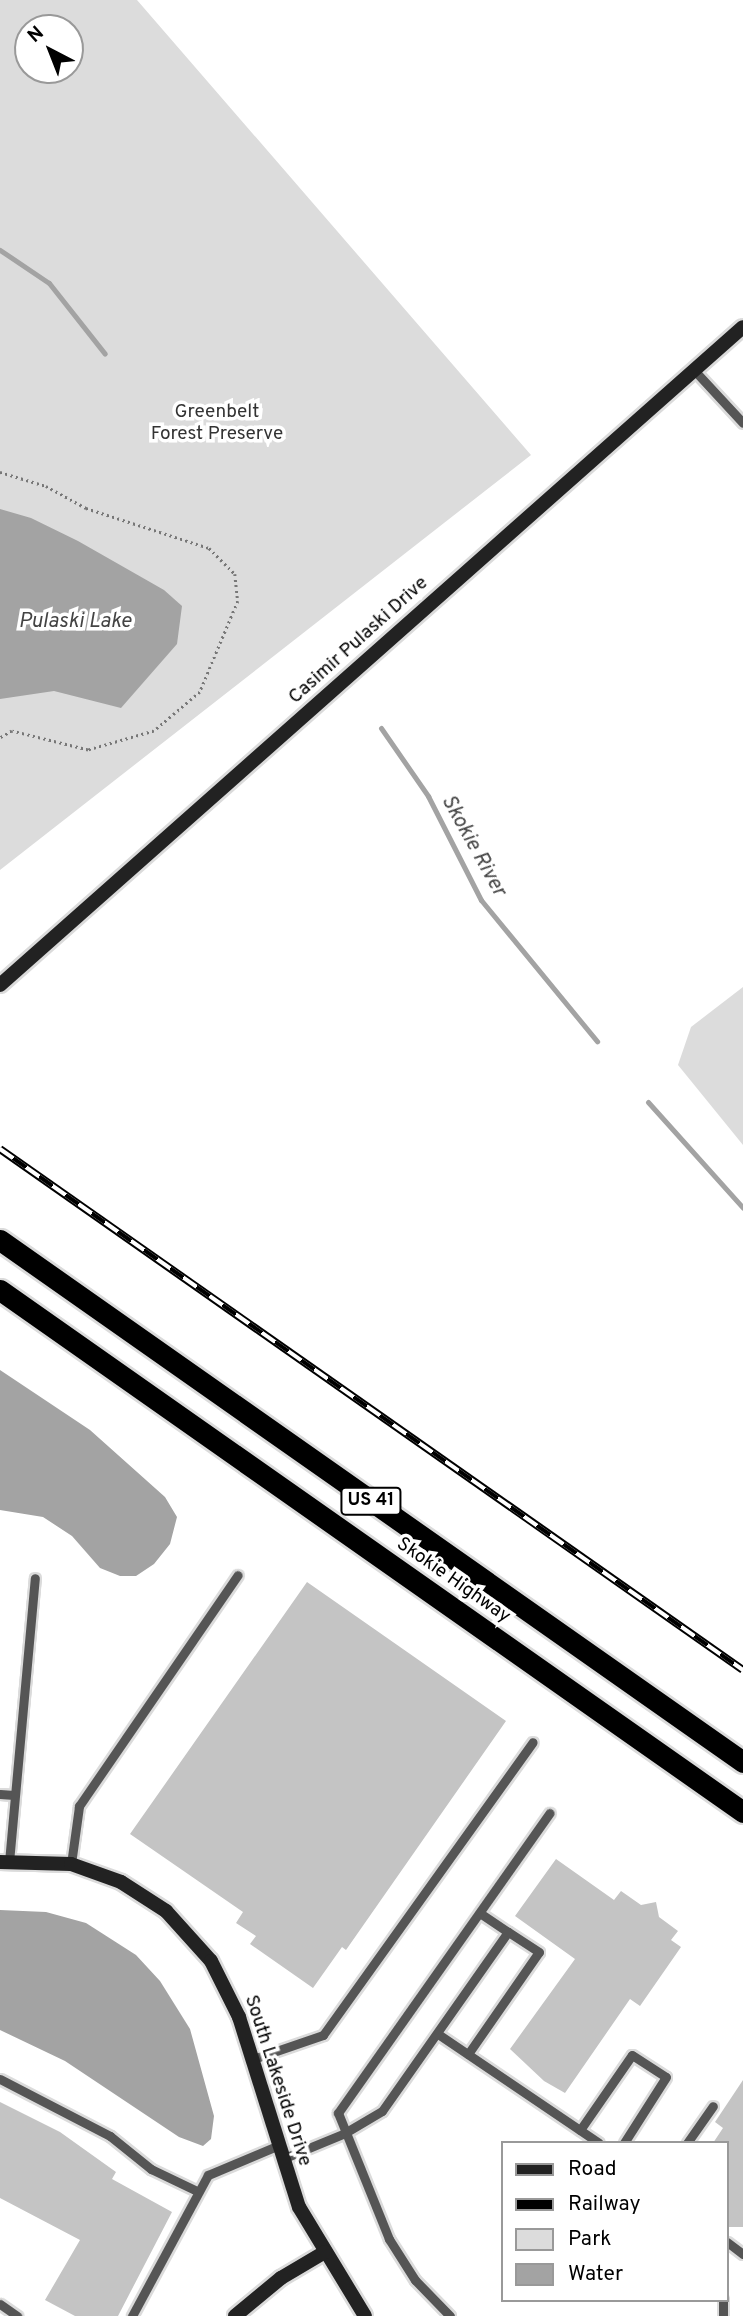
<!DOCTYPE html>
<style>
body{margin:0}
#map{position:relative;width:743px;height:2316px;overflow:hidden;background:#fff;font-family:Overpass,sans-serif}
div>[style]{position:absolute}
.green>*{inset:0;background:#dcdcdc}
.water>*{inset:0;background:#a3a3a3}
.stream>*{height:5px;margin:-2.5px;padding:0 2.5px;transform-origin:2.5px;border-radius:2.5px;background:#a3a3a3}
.building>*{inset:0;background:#c4c4c4}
.path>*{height:2.5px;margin-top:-1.25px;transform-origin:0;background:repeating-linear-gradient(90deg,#777 0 2px,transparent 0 5.5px)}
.roads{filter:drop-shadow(2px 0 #dbdbdb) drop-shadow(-2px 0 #dbdbdb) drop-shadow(0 2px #dbdbdb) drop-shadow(0 -2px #dbdbdb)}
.lane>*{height:9px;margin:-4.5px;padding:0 4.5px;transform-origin:4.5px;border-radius:4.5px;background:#555}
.secondary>*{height:14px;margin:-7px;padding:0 7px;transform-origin:7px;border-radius:7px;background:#222}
.highway>*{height:21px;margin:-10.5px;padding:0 10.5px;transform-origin:10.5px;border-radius:10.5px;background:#000}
.rail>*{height:8px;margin-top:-4px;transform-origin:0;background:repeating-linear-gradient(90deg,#fff 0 16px,#000 0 32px);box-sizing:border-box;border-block:2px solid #000}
span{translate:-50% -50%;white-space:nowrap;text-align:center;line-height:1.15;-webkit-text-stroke:7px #fff;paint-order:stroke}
.shield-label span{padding:2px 5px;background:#fff;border:2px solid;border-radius:5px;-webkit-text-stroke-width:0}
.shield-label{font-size:18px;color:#000;font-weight:700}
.park-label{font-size:19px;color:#333}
.street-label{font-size:19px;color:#000}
.water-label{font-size:21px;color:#444;font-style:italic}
.legend{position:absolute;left:501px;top:2141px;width:228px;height:161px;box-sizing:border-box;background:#fff;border:2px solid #999;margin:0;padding:9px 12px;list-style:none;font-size:21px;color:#000}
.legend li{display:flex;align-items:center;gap:14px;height:35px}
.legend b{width:35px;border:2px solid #999}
.north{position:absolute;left:14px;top:14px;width:70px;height:70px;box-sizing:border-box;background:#fff;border:2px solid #999;border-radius:50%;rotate:318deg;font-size:19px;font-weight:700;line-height:28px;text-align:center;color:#000}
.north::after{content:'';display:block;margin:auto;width:24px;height:32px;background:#000;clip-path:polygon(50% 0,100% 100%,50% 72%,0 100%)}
</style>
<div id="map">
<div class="green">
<i style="clip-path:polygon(evenodd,0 0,137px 0,531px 455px,0 870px,0 0,28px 28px,70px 28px,70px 70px,28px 70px,28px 28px)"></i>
<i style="clip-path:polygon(743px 987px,743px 1145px,678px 1065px,691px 1027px)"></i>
</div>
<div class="water">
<i style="clip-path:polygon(0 509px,31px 518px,78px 541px,164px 590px,182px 606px,177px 644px,121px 708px,54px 691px,0 699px)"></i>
<i style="clip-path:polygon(0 1370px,90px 1430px,165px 1497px,177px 1517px,170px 1544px,154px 1564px,136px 1576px,120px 1576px,100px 1568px,72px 1536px,43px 1517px,0 1510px)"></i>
<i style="clip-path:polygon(0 1910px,46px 1912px,86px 1923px,136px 1955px,160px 1981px,190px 2029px,214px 2116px,211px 2139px,203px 2146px,179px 2137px,65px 2061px,0 2030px)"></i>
</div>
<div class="stream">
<i style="left:0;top:250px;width:59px;rotate:34deg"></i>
<i style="left:49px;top:283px;width:90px;rotate:51.7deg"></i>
<i style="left:381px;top:728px;width:83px;rotate:55.3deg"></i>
<i style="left:428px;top:796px;width:117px;rotate:63deg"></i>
<i style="left:481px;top:900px;width:183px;rotate:50.6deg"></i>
<i style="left:648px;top:1102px;width:142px;rotate:48.1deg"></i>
</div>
<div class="building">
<i style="clip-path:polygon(307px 1582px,506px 1721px,346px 1950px,342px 1947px,313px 1988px,250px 1944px,256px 1936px,236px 1923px,243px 1912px,130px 1834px)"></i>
<i style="clip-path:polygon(556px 1859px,614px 1900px,621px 1891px,641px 1905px,656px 1902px,659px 1917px,678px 1931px,671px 1940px,681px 1947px,640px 2006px,630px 1999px,565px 2093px,544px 2081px,510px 2049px,575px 1959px,515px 1916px)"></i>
<i style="clip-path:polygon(743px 2080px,743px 2227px,727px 2227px,727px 2143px,713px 2143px,723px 2128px,715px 2122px)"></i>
<i style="clip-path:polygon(0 2102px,60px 2132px,116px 2172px,112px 2179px,172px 2212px,118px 2316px,75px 2316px,45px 2300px,80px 2240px,0 2198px)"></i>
</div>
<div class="path">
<i style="left:0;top:472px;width:48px;rotate:16.9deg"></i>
<i style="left:46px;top:486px;width:46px;rotate:28.8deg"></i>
<i style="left:86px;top:508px;width:129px;rotate:18deg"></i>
<i style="left:209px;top:548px;width:37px;rotate:45deg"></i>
<i style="left:235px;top:574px;width:27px;rotate:84deg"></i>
<i style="left:238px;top:601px;width:99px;rotate:112.7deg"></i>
<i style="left:200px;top:692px;width:60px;rotate:139.7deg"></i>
<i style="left:154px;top:731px;width:69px;rotate:163.9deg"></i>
<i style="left:88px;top:750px;width:78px;rotate:-166deg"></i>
<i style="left:12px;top:731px;width:14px;rotate:150deg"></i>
</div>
<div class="roads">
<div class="lane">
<i style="left:694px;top:370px;width:72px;rotate:47.2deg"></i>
<i style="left:0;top:1794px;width:14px;rotate:4deg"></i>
<i style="left:9px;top:1862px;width:285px;rotate:-84.8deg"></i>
<i style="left:71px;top:1864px;width:59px;rotate:-82.1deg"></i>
<i style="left:79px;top:1806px;width:280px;rotate:-55.5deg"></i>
<i style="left:438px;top:2034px;width:194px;rotate:34.1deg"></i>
<i style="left:468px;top:2054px;width:124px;rotate:-55.2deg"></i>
<i style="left:539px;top:1952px;width:37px;rotate:-147deg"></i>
<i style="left:253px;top:2059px;width:74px;rotate:-18.9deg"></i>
<i style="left:323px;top:2035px;width:360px;rotate:-54.4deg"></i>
<i style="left:0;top:2079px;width:124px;rotate:27.4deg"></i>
<i style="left:110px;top:2136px;width:53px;rotate:38.8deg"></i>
<i style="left:151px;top:2169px;width:51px;rotate:25.6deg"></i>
<i style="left:580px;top:2130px;width:91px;rotate:-55.3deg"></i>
<i style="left:632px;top:2055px;width:40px;rotate:32.9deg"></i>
<i style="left:666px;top:2077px;width:78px;rotate:122.5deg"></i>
<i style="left:687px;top:2143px;width:45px;rotate:-54.9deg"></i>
<i style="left:282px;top:2159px;width:66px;rotate:-22.3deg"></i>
<i style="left:343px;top:2134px;width:45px;rotate:-30.5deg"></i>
<i style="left:382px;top:2111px;width:219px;rotate:-54.9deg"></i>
<i style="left:508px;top:1932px;width:34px;rotate:-146deg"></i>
<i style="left:727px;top:2242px;width:20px;rotate:37deg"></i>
<i style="left:0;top:2304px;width:21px;rotate:35deg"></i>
<i style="left:132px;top:2316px;width:160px;rotate:-61.7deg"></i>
<i style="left:208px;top:2175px;width:75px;rotate:-22.8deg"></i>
<i style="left:450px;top:2316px;width:50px;rotate:-134.2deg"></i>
<i style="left:415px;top:2280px;width:49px;rotate:-122.4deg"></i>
<i style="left:389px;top:2239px;width:136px;rotate:-112deg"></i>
<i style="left:338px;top:2113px;width:367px;rotate:-54.8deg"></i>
<i style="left:723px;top:2316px;width:16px;rotate:-90deg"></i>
</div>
<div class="secondary">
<i style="left:0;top:985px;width:992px;rotate:-41.53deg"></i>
<i style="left:0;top:1862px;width:71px;rotate:1.6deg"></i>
<i style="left:71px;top:1864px;width:53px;rotate:19.8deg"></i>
<i style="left:121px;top:1882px;width:54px;rotate:32.8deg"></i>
<i style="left:166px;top:1911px;width:67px;rotate:48deg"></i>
<i style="left:211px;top:1961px;width:63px;rotate:63.4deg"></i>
<i style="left:239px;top:2017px;width:199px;rotate:72.5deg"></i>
<i style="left:299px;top:2207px;width:127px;rotate:58.8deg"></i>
<i style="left:235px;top:2316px;width:60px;rotate:-39.6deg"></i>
<i style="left:281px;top:2278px;width:51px;rotate:-30.6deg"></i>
</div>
<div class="highway">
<i style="left:0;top:1240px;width:908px;rotate:35.09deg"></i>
<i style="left:0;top:1290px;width:908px;rotate:35.09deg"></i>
</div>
</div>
<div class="rail">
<i style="left:0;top:1149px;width:907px;rotate:35.04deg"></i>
</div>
<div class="shield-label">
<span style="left:371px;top:1501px">US 41</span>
</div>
<div class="park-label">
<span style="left:217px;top:424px">Greenbelt<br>Forest Preserve</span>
</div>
<div class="street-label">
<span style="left:359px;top:641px;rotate:-42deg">Casimir Pulaski Drive</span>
<span style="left:453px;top:1581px;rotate:35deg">Skokie Highway</span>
<span style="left:277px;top:2081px;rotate:72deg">South Lakeside Drive</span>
</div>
<div class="water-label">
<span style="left:75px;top:622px">Pulaski Lake</span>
<span style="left:473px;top:846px;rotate:61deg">Skokie River</span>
</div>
<ul class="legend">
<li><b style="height:9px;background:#222"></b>Road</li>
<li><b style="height:9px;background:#000"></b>Railway</li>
<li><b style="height:19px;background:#dcdcdc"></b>Park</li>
<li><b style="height:19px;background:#a3a3a3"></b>Water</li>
</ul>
<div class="north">N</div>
</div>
